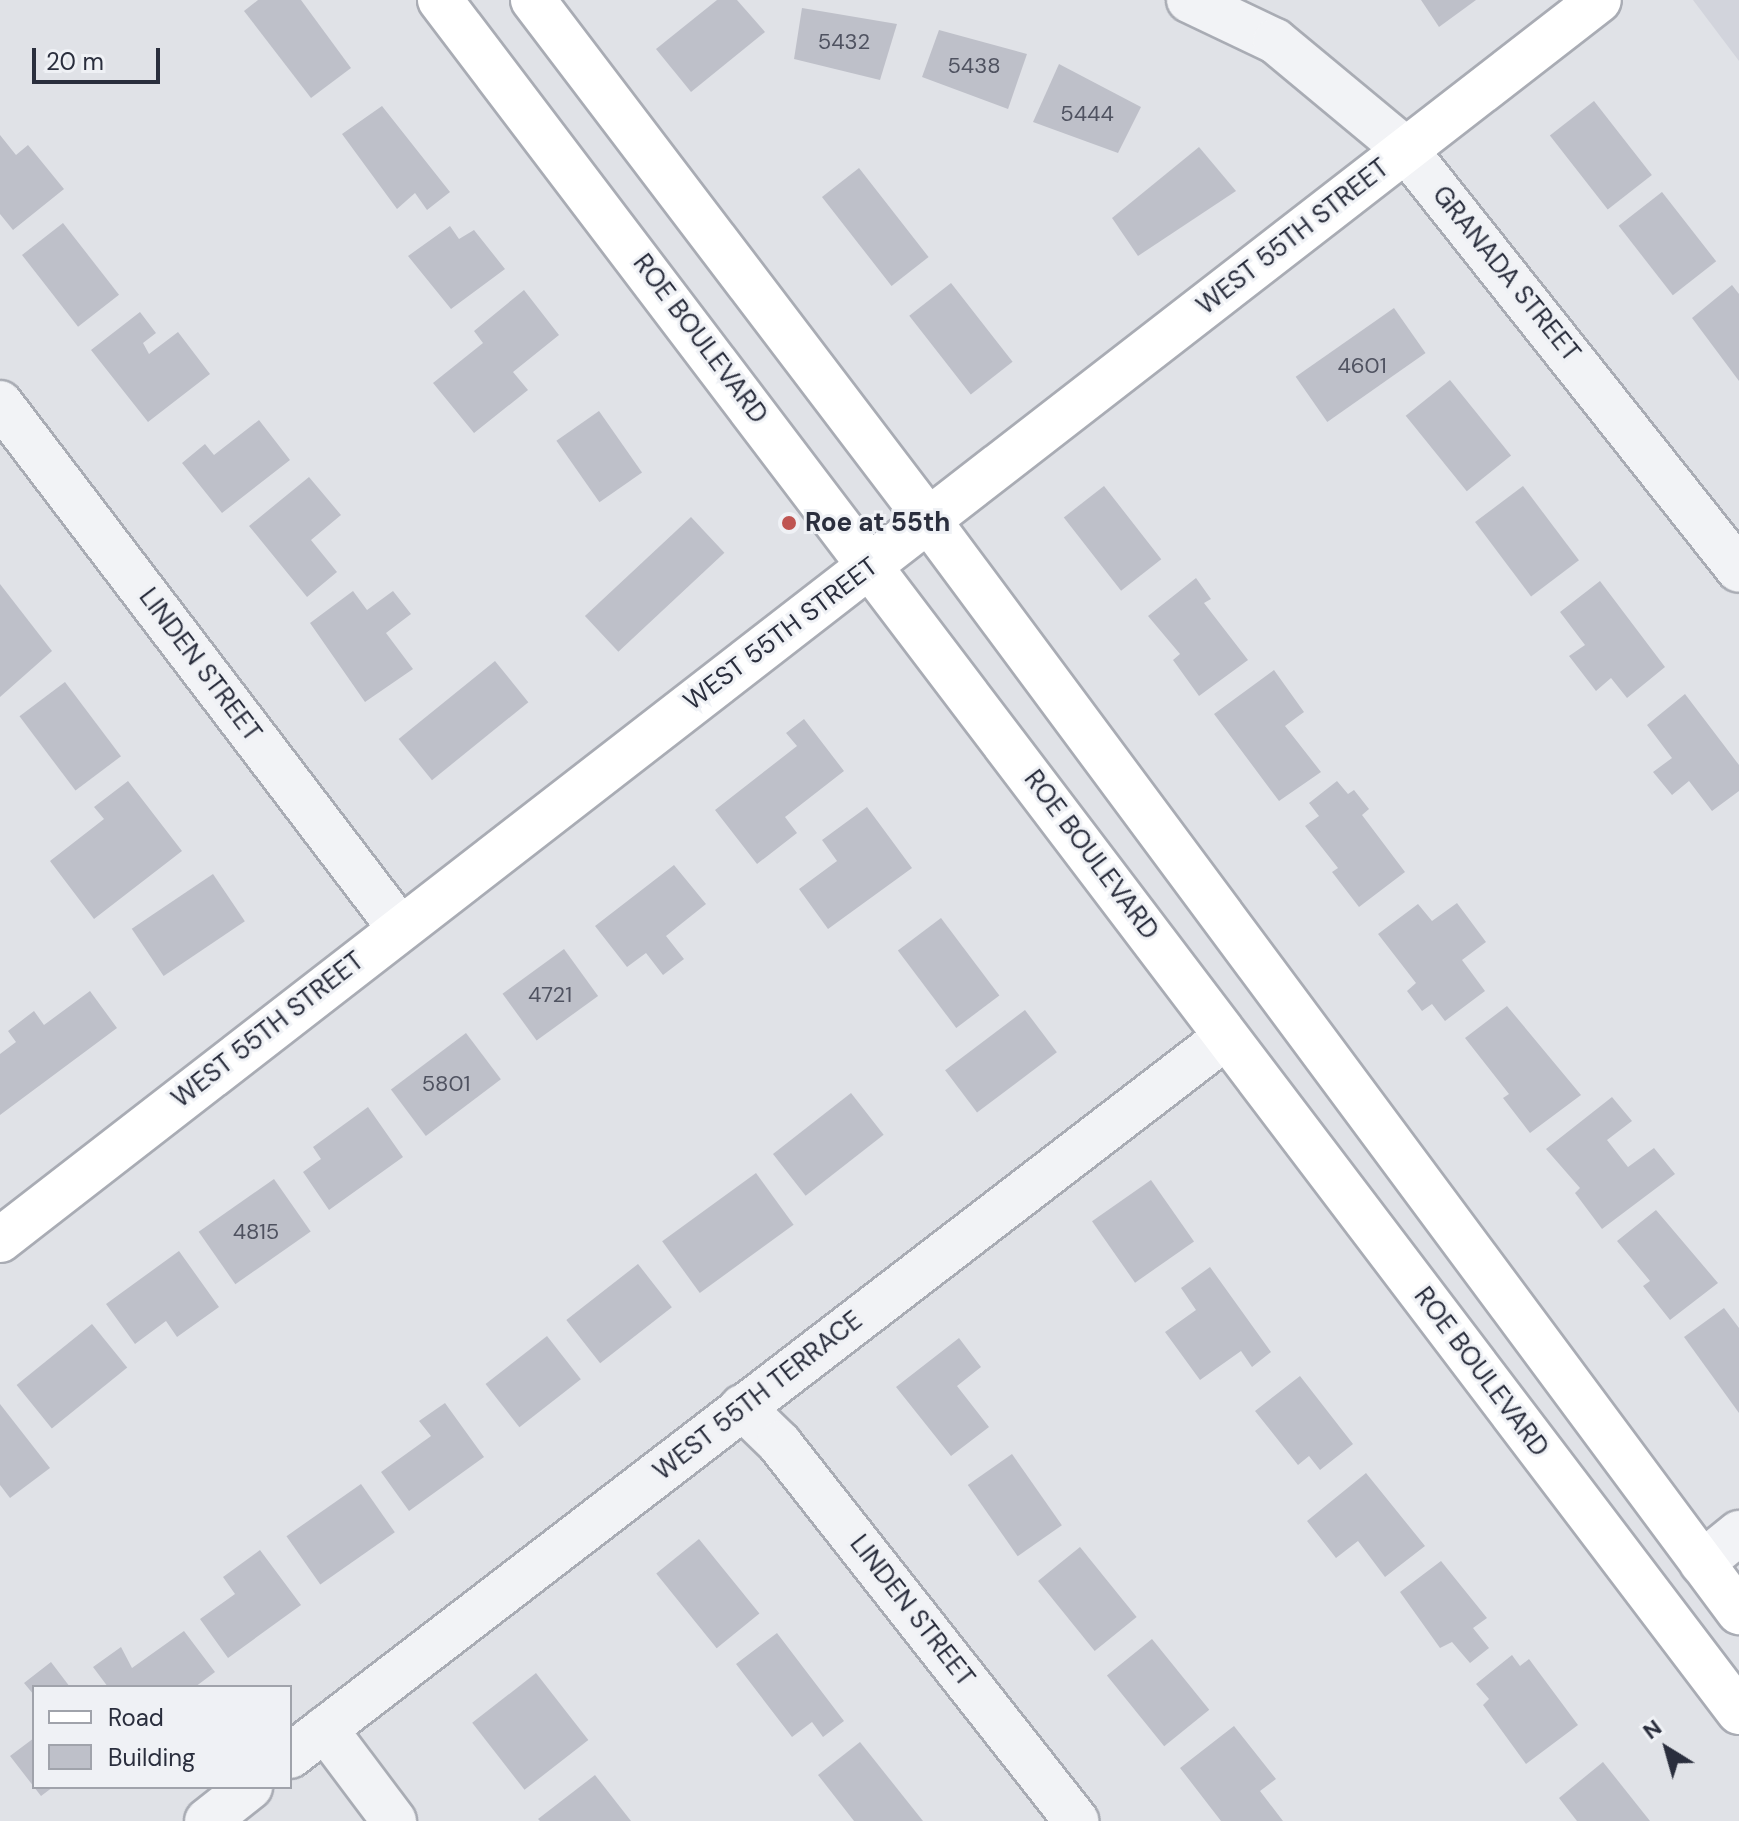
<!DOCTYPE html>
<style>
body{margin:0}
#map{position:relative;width:1739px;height:1821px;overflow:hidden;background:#e0e2e7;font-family:"DM Sans",sans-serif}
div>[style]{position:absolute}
.built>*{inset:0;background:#d2d4dc}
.building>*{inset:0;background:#bec0c9;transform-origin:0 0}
.roads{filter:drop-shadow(2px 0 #a9acb4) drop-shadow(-2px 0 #a9acb4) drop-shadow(0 2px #a9acb4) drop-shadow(0 -2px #a9acb4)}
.street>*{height:44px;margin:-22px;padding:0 22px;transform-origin:22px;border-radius:22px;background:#f2f3f6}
.secondary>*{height:44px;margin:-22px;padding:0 22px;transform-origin:22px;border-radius:22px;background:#fff}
.primary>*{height:44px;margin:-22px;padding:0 22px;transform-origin:22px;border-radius:22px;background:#fff}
.dots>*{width:22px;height:22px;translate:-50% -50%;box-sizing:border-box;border:4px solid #eff1f5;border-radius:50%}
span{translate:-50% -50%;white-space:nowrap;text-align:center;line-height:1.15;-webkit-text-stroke:6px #eff1f5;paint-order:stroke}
.number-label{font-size:22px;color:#4f5260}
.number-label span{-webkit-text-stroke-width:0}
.street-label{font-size:26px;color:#2a2e3d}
.poi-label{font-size:26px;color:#2a2e3d;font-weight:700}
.left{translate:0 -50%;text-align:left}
.legend{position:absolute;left:32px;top:1685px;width:260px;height:104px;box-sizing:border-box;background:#eff1f5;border:2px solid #a0a3ab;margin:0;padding:10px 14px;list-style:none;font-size:24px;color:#2a2e3d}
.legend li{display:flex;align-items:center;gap:16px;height:40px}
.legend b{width:40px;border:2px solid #a0a3ab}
.north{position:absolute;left:1627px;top:1709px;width:80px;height:80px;-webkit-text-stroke:6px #eff1f5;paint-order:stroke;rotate:323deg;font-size:22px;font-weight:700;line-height:32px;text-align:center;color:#2a2e3d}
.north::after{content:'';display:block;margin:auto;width:28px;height:36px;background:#2a2e3d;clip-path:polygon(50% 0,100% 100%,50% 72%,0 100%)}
.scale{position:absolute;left:32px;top:48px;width:128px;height:36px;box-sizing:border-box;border:4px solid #2a2e3d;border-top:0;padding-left:10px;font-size:24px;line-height:28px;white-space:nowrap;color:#2a2e3d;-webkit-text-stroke:6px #eff1f5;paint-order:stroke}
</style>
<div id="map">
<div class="built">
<i style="clip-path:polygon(1693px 0,1739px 0,1739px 61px)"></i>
</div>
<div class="building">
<i style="clip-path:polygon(258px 0,301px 0,351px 68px,311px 98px,244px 11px)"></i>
<i style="clip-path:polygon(717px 0,737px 0,765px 32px,691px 92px,656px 49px)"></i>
<i style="clip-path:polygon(1421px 0,1476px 0,1439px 27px)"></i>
<i style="clip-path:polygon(802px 8px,897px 24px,880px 80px,794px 59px)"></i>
<i style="clip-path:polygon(939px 30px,1027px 54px,1008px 109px,922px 77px)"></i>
<i style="clip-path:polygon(1059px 64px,1141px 107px,1118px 153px,1033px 122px)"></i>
<i style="left:1594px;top:101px;width:94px;height:56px;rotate:52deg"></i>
<i style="clip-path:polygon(382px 106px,450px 192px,427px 210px,415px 193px,397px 209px,342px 134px)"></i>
<i style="clip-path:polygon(0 135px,16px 155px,28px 145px,64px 189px,13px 230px,0 214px)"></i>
<i style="clip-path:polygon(1199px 147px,1236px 191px,1138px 256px,1112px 218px)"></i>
<i style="left:859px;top:168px;width:113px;height:47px;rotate:52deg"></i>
<i style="left:1662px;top:192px;width:88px;height:55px;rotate:52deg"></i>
<i style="left:63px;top:223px;width:91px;height:52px;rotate:52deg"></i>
<i style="clip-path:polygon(450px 226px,459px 239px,474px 230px,505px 269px,451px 309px,408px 256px)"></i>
<i style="left:951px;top:283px;width:100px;height:53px;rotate:52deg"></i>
<i style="clip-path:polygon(1732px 285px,1739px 294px,1739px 381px,1692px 318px)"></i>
<i style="clip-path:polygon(524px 290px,559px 335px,513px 372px,528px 390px,474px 433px,433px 383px,483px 343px,474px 331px)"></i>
<i style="left:1394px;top:308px;width:55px;height:120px;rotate:55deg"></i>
<i style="clip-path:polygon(140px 312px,156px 333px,143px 343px,149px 354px,178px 332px,210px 374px,148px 422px,91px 350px)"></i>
<i style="left:1450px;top:380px;width:97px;height:57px;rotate:51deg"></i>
<i style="left:599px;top:411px;width:75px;height:52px;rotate:55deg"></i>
<i style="clip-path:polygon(259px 420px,290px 460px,222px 513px,182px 463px,205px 444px,214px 455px)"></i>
<i style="clip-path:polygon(309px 477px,341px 515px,311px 540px,337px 572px,307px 597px,249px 526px)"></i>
<i style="left:1104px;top:486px;width:93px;height:51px;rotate:52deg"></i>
<i style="left:1523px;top:486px;width:93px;height:60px;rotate:53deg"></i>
<i style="left:691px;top:517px;width:49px;height:145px;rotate:47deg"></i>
<i style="clip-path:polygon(1196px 578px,1211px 599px,1204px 603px,1248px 660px,1199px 696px,1173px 660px,1180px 654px,1148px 616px)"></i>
<i style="clip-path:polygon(1600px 581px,1665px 667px,1627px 698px,1611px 678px,1596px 691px,1569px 656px,1585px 645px,1560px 612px)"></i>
<i style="clip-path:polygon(0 584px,52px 651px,0 697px)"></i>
<i style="clip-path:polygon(353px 591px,367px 610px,393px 591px,411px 614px,386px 633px,413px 669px,365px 702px,310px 623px)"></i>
<i style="left:495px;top:661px;width:53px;height:124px;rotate:51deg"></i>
<i style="clip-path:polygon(1274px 670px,1304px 712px,1285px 726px,1321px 772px,1279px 801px,1214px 714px)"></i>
<i style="left:65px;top:682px;width:93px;height:57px;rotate:53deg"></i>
<i style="clip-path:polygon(1685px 694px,1739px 765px,1739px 791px,1712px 811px,1689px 781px,1672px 795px,1653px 772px,1672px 758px,1647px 725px)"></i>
<i style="clip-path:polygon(804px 719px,844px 771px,785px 817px,797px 833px,757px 864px,715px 810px,797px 746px,786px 733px)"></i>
<i style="clip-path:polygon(128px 781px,182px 851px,94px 919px,50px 861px,104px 819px,94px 807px)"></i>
<i style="clip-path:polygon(1337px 781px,1348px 794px,1354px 790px,1369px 809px,1362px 815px,1405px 872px,1359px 907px,1332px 872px,1338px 868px,1305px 826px,1319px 816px,1309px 803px)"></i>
<i style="clip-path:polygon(867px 807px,912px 868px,828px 929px,799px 889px,837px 861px,822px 840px)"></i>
<i style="clip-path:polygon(674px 865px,706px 904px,666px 936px,684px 959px,663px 975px,646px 953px,627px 967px,595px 926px)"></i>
<i style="left:213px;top:874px;width:57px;height:98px;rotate:56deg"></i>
<i style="clip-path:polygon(1457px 903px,1486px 942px,1462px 960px,1485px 991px,1445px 1021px,1432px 1004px,1422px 1011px,1407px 991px,1416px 983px,1378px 934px,1418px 904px,1432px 921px)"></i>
<i style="left:941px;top:918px;width:97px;height:54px;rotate:53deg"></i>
<i style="left:564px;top:949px;width:58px;height:76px;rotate:54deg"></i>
<i style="clip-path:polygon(90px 991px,117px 1028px,0 1115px,0 1054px,16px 1042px,8px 1031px,34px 1011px,44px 1025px)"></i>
<i style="clip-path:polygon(1507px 1006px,1581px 1095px,1530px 1133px,1503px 1098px,1509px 1094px,1465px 1038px)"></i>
<i style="left:1025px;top:1010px;width:53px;height:100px;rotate:53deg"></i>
<i style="left:466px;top:1033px;width:58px;height:94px;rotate:53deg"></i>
<i style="left:851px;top:1093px;width:53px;height:99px;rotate:52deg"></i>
<i style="clip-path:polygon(1612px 1097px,1632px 1121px,1607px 1140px,1628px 1167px,1654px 1148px,1675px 1174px,1602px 1229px,1575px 1193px,1580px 1188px,1546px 1149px)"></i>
<i style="clip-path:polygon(368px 1107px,403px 1157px,329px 1210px,303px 1172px,321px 1159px,313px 1147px)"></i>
<i style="left:756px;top:1173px;width:64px;height:116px;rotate:54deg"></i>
<i style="left:274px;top:1179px;width:64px;height:92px;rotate:55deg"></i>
<i style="left:1151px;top:1180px;width:75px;height:72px;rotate:55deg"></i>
<i style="clip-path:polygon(1656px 1210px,1718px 1283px,1670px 1320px,1643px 1286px,1650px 1281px,1617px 1241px)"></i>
<i style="clip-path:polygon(179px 1251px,219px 1307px,177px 1337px,166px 1321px,135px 1344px,106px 1304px)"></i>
<i style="left:638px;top:1264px;width:55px;height:91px;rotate:52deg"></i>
<i style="clip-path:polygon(1210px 1267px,1271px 1352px,1252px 1367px,1241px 1351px,1200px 1380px,1165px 1332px,1196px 1310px,1181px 1288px)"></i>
<i style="clip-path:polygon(1724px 1308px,1739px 1328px,1739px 1413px,1684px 1337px)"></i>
<i style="left:92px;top:1324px;width:56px;height:97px;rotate:51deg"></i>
<i style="left:547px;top:1336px;width:55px;height:78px;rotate:52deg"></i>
<i style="clip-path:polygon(959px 1338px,981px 1367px,957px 1386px,989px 1427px,951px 1456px,896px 1387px)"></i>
<i style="clip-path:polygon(1300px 1376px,1353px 1444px,1320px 1470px,1309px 1456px,1298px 1465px,1255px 1411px)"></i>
<i style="clip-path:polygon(445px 1403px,484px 1457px,409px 1511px,381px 1472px,431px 1436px,419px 1421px)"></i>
<i style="clip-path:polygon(0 1404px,50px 1468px,10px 1498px,0 1485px)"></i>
<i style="left:1012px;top:1454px;width:87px;height:54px;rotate:55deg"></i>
<i style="clip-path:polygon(1366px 1473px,1425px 1546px,1385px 1577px,1358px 1541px,1336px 1558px,1307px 1521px)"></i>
<i style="left:361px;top:1484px;width:59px;height:91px;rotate:55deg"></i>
<i style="left:699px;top:1539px;width:96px;height:55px;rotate:51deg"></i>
<i style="left:1080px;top:1547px;width:90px;height:54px;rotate:51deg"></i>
<i style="clip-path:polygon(260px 1550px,301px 1605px,228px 1658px,200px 1619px,235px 1594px,223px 1577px)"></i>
<i style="clip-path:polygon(1441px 1561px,1487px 1618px,1473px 1628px,1489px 1648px,1470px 1663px,1452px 1642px,1440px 1648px,1400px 1592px)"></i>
<i style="clip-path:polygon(184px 1631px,215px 1672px,195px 1687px,108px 1687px,93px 1667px,121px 1647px,132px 1668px)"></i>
<i style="clip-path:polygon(777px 1633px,844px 1721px,823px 1737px,812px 1722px,792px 1737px,736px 1664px)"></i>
<i style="left:1152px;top:1639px;width:91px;height:58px;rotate:51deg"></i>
<i style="clip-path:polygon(1512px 1655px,1520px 1666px,1529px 1659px,1578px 1725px,1526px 1764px,1483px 1705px,1489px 1699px,1476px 1684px)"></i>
<i style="clip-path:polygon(51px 1662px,70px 1687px,34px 1687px,34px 1695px,24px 1683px)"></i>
<i style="left:536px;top:1673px;width:85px;height:81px;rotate:52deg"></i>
<i style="clip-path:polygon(1234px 1726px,1276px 1779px,1260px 1791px,1283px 1821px,1221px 1821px,1180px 1768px)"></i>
<i style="clip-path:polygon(34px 1738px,34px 1787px,53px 1787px,41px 1796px,10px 1756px)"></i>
<i style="clip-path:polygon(860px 1742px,923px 1821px,854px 1821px,818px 1775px)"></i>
<i style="clip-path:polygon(1603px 1762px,1650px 1821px,1577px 1821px,1559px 1798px)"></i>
<i style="clip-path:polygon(595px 1775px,631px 1821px,540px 1821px,538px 1819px)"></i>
</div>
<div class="roads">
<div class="street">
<i style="left:1189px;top:0;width:95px;rotate:25.5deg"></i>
<i style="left:1275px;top:41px;width:169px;rotate:39.7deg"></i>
<i style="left:1405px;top:149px;width:537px;rotate:51.57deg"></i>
<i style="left:0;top:403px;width:659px;rotate:52.71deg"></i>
<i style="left:742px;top:1407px;width:52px;rotate:44.2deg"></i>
<i style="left:779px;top:1443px;width:481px;rotate:51.8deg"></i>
<i style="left:1702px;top:1563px;width:48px;rotate:-39deg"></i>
<i style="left:325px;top:1729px;width:115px;rotate:53.1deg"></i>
<i style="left:290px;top:1756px;width:1180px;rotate:-37.53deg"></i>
<i style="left:207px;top:1821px;width:55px;rotate:-38.3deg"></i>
</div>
<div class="secondary">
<i style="left:0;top:1240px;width:2023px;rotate:-37.79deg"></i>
</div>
<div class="primary">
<i style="left:440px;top:0;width:2149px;rotate:52.81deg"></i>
<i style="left:533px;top:0;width:654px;rotate:52.76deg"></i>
<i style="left:929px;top:521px;width:1359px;rotate:53.41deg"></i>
</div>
</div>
<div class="dots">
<i style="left:789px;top:523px;background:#bf5552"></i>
</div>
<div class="number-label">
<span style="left:844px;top:42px">5432</span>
<span style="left:974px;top:66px">5438</span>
<span style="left:1087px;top:114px">5444</span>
<span style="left:1362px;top:366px">4601</span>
<span style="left:550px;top:995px">4721</span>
<span style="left:446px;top:1084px">5801</span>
<span style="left:256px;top:1232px">4815</span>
</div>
<div class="street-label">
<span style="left:1293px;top:237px;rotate:-38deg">WEST 55TH STREET</span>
<span style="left:1506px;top:274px;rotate:51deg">GRANADA STREET</span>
<span style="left:700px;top:339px;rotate:53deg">ROE BOULEVARD</span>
<span style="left:781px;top:634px;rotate:-37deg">WEST 55TH STREET</span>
<span style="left:200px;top:665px;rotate:53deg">LINDEN STREET</span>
<span style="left:1091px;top:855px;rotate:53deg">ROE BOULEVARD</span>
<span style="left:268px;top:1030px;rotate:-38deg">WEST 55TH STREET</span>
<span style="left:1481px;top:1372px;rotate:53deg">ROE BOULEVARD</span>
<span style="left:758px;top:1396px;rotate:-38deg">WEST 55TH TERRACE</span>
<span style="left:912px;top:1611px;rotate:52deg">LINDEN STREET</span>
</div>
<div class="poi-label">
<span class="left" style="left:805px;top:523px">Roe at 55th</span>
</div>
<ul class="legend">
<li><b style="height:10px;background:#fff"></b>Road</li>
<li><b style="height:22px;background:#bec0c9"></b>Building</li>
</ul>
<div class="north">N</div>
<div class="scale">20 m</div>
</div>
